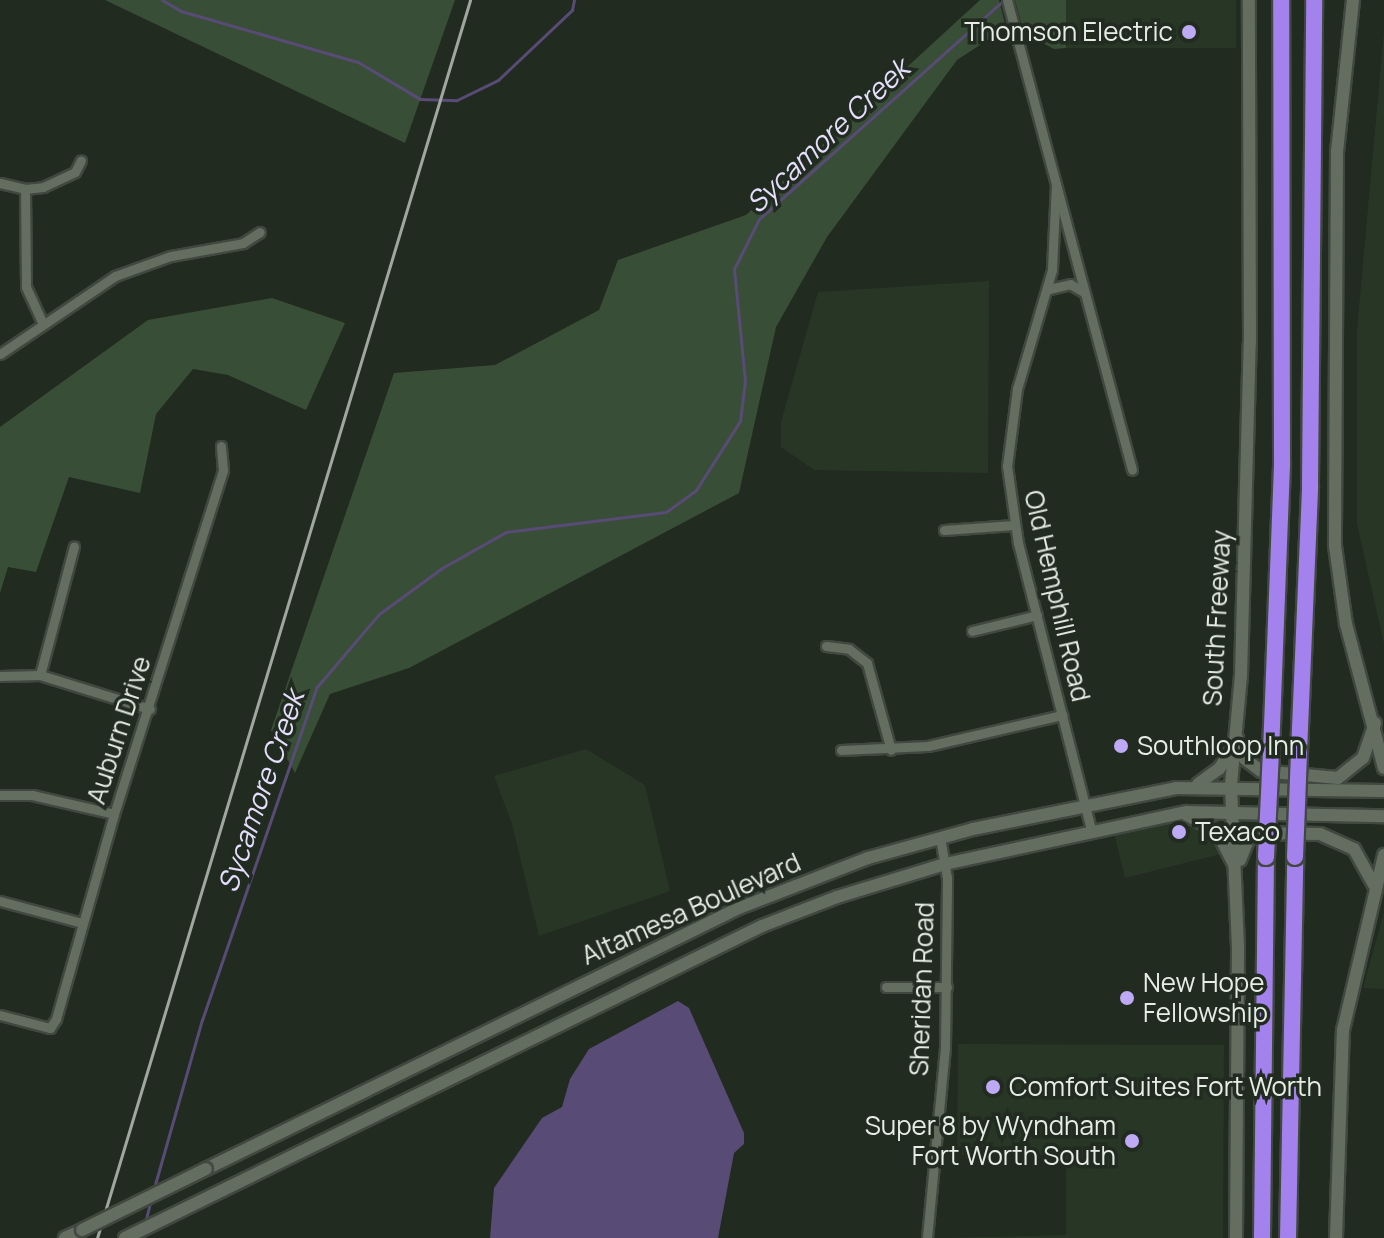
<!DOCTYPE html>
<style>
body{margin:0}
#map{position:relative;width:1384px;height:1238px;overflow:hidden;background:#212b20;font-family:Manrope,sans-serif}
div>[style]{position:absolute}
.built>*{inset:0;background:#283626;transform-origin:0 0}
.green>*{inset:0;background:#394e37}
.water>*{inset:0;background:#584b76}
.stream>*{height:3px;margin:-1.5px;padding:0 1.5px;transform-origin:1.5px;border-radius:1.5px;background:#584b76}
.roads{filter:drop-shadow(2px 0 #40483f) drop-shadow(-2px 0 #40483f) drop-shadow(0 2px #40483f) drop-shadow(0 -2px #40483f)}
.street>*{height:9px;margin:-4.5px;padding:0 4.5px;transform-origin:4.5px;border-radius:4.5px;background:#636e61}
.secondary>*{height:12px;margin:-6px;padding:0 6px;transform-origin:6px;border-radius:6px;background:#636e61}
.highway>*{height:16px;margin:-8px;padding:0 8px;transform-origin:8px;border-radius:8px;background:#a482ed}
.rail>*{height:3px;margin:-1.5px;padding:0 1.5px;transform-origin:1.5px;border-radius:1.5px;background:#9fa79e}
.bridges{filter:drop-shadow(2px 0 #40483f) drop-shadow(-2px 0 #40483f) drop-shadow(0 2px #40483f) drop-shadow(0 -2px #40483f)}
.secondary-bridge>*{height:12px;margin:-6px;padding:0 6px;transform-origin:6px;border-radius:6px;background:#636e61}
.highway-bridge>*{height:16px;margin:-8px;padding:0 8px;transform-origin:8px;border-radius:8px;background:#a482ed}
.dots>*{width:22px;height:22px;translate:-50% -50%;box-sizing:border-box;border:4px solid #212b20;border-radius:50%}
span{translate:-50% -50%;white-space:nowrap;text-align:center;line-height:1.15;-webkit-text-stroke:7px #212b20;paint-order:stroke}
.poi-label{font-size:26px;color:#e6ede6}
.right{translate:-100% -50%;text-align:right}
.left{translate:0 -50%;text-align:left}
.street-label{font-size:26px;color:#e6ede6}
.water-label{font-size:28px;color:#e5defc;font-style:italic}
</style>
<div id="map">
<div class="built">
<i style="left:1066px;top:0;width:170px;height:48px"></i>
<i style="clip-path:polygon(1384px 31px,1384px 644px,1357px 524px,1357px 330px)"></i>
<i style="clip-path:polygon(989px 281px,988px 473px,814px 470px,781px 447px,781px 422px,818px 292px)"></i>
<i style="clip-path:polygon(586px 749px,645px 785px,670px 891px,539px 936px,512px 824px,494px 776px)"></i>
<i style="clip-path:polygon(1178px 819px,1195px 822px,1218px 840px,1221px 854px,1125px 878px,1114px 833px)"></i>
<i style="clip-path:polygon(1384px 912px,1384px 989px,1363px 988px)"></i>
<i style="clip-path:polygon(958px 1044px,1224px 1045px,1223px 1238px,943px 1238px,1066px 1235px,1066px 1155px,957px 1155px)"></i>
</div>
<div class="green">
<i style="clip-path:polygon(105px 0,455px 0,405px 143px)"></i>
<i style="clip-path:polygon(980px 0,999px 0,1006px 28px,957px 60px,827px 237px,776px 327px,739px 493px,409px 668px,330px 694px,295px 773px,271px 730px,394px 373px,495px 365px,599px 310px,618px 260px,746px 215px)"></i>
<i style="clip-path:polygon(1015px 0,1066px 0,1066px 48px,1054px 49px,1024px 33px)"></i>
<i style="clip-path:polygon(272px 298px,345px 323px,306px 410px,228px 375px,193px 369px,156px 414px,140px 493px,69px 477px,36px 572px,8px 567px,0 593px,0 427px,148px 320px)"></i>
</div>
<div class="water">
<i style="clip-path:polygon(678px 1001px,689px 1008px,744px 1133px,744px 1144px,734px 1153px,718px 1238px,490px 1238px,494px 1188px,542px 1118px,562px 1107px,570px 1079px,589px 1049px)"></i>
</div>
<div class="stream">
<i style="left:162px;top:0;width:22px;rotate:30deg"></i>
<i style="left:181px;top:11px;width:184px;rotate:16.1deg"></i>
<i style="left:358px;top:62px;width:72px;rotate:30.8deg"></i>
<i style="left:420px;top:99px;width:37px;rotate:2deg"></i>
<i style="left:457px;top:100px;width:46px;rotate:-26deg"></i>
<i style="left:498px;top:80px;width:102px;rotate:-43.4deg"></i>
<i style="left:572px;top:10px;width:10px;rotate:-79deg"></i>
<i style="left:154px;top:1188px;width:175px;rotate:-74.1deg"></i>
<i style="left:202px;top:1020px;width:351px;rotate:-71deg"></i>
<i style="left:316px;top:688px;width:97px;rotate:-49.6deg"></i>
<i style="left:379px;top:614px;width:78px;rotate:-36.1deg"></i>
<i style="left:442px;top:568px;width:73px;rotate:-29.4deg"></i>
<i style="left:506px;top:532px;width:161px;rotate:-7.1deg"></i>
<i style="left:666px;top:512px;width:37px;rotate:-36deg"></i>
<i style="left:696px;top:490px;width:82px;rotate:-57.5deg"></i>
<i style="left:740px;top:421px;width:40px;rotate:-82.9deg"></i>
<i style="left:745px;top:381px;width:113px;rotate:-95.6deg"></i>
<i style="left:734px;top:269px;width:56px;rotate:-63.4deg"></i>
<i style="left:759px;top:219px;width:329px;rotate:-41.8deg"></i>
<i style="left:145px;top:1223px;width:25px;rotate:-76deg"></i>
</div>
<div class="roads">
<div class="street">
<i style="left:1007px;top:0;width:486px;rotate:75.1deg"></i>
<i style="left:0;top:183px;width:26px;rotate:13deg"></i>
<i style="left:25px;top:189px;width:18px;rotate:-6deg"></i>
<i style="left:43px;top:187px;width:35px;rotate:-25deg"></i>
<i style="left:75px;top:172px;width:13px;rotate:-63deg"></i>
<i style="left:1056px;top:184px;width:86px;rotate:92.7deg"></i>
<i style="left:1052px;top:270px;width:124px;rotate:106.4deg"></i>
<i style="left:1017px;top:389px;width:78px;rotate:97.4deg"></i>
<i style="left:1007px;top:466px;width:78px;rotate:81.9deg"></i>
<i style="left:1018px;top:543px;width:295px;rotate:75.7deg"></i>
<i style="left:25px;top:189px;width:98px;rotate:89.4deg"></i>
<i style="left:26px;top:287px;width:41px;rotate:65.3deg"></i>
<i style="left:1049px;top:289px;width:22px;rotate:-13deg"></i>
<i style="left:1070px;top:284px;width:16px;rotate:30deg"></i>
<i style="left:0;top:354px;width:139px;rotate:-34.1deg"></i>
<i style="left:115px;top:276px;width:59px;rotate:-19.7deg"></i>
<i style="left:171px;top:256px;width:73px;rotate:-10.2deg"></i>
<i style="left:243px;top:243px;width:20px;rotate:-33deg"></i>
<i style="left:944px;top:530px;width:70px;rotate:-4.1deg"></i>
<i style="left:972px;top:631px;width:67px;rotate:-13.8deg"></i>
<i style="left:826px;top:646px;width:23px;rotate:7deg"></i>
<i style="left:849px;top:649px;width:23px;rotate:38deg"></i>
<i style="left:867px;top:663px;width:90px;rotate:74.6deg"></i>
<i style="left:40px;top:675px;width:133px;rotate:-75.2deg"></i>
<i style="left:0;top:676px;width:40px;rotate:-1.4deg"></i>
<i style="left:40px;top:675px;width:115px;rotate:17.2deg"></i>
<i style="left:841px;top:750px;width:87px;rotate:-2.6deg"></i>
<i style="left:928px;top:746px;width:138px;rotate:-13deg"></i>
<i style="left:0;top:795px;width:32px"></i>
<i style="left:32px;top:795px;width:84px;rotate:13deg"></i>
<i style="left:0;top:901px;width:85px;rotate:15deg"></i>
<i style="left:886px;top:987px;width:61px"></i>
<i style="left:0;top:1015px;width:52px;rotate:14.6deg"></i>
<i style="left:50px;top:1028px;width:11px;rotate:-56deg"></i>
<i style="left:56px;top:1019px;width:213px;rotate:-74.2deg"></i>
<i style="left:114px;top:814px;width:361px;rotate:-72.4deg"></i>
<i style="left:223px;top:470px;width:24px;rotate:-95deg"></i>
<i style="left:927px;top:1238px;width:191px;rotate:-84.6deg"></i>
<i style="left:945px;top:1048px;width:170px;rotate:-89.3deg"></i>
<i style="left:947px;top:878px;width:42px;rotate:-99.7deg"></i>
</div>
<div class="secondary">
<i style="left:1353px;top:0;width:152px;rotate:96deg"></i>
<i style="left:1337px;top:151px;width:395px;rotate:90.3deg"></i>
<i style="left:1335px;top:546px;width:79px;rotate:82deg"></i>
<i style="left:1346px;top:624px;width:149px;rotate:75.2deg"></i>
<i style="left:1237px;top:738px;width:22px;rotate:69deg"></i>
<i style="left:1245px;top:759px;width:20px;rotate:37deg"></i>
<i style="left:1261px;top:771px;width:77px;rotate:5.2deg"></i>
<i style="left:1338px;top:778px;width:32px;rotate:-39deg"></i>
<i style="left:1363px;top:758px;width:37px;rotate:-71deg"></i>
<i style="left:1198px;top:784px;width:26px;rotate:-36deg"></i>
<i style="left:1219px;top:769px;width:23px;rotate:-56deg"></i>
<i style="left:1185px;top:814px;width:36px;rotate:28deg"></i>
<i style="left:1217px;top:831px;width:37px;rotate:63deg"></i>
<i style="left:1240px;top:860px;width:22px;rotate:-68deg"></i>
<i style="left:1248px;top:840px;width:12px;rotate:-35deg"></i>
<i style="left:1258px;top:833px;width:62px;rotate:0.9deg"></i>
<i style="left:1320px;top:834px;width:37px;rotate:24deg"></i>
<i style="left:1354px;top:849px;width:41px;rotate:60.9deg"></i>
<i style="left:206px;top:1169px;width:593px;rotate:-26.09deg"></i>
<i style="left:739px;top:908px;width:138px;rotate:-21.2deg"></i>
<i style="left:868px;top:858px;width:109px;rotate:-15.4deg"></i>
<i style="left:973px;top:829px;width:207px;rotate:-11.4deg"></i>
<i style="left:1176px;top:788px;width:208px;rotate:0.8deg"></i>
<i style="left:65px;top:1238px;width:19px;rotate:-25deg"></i>
<i style="left:125px;top:1238px;width:709px;rotate:-26.1deg"></i>
<i style="left:762px;top:926px;width:80px;rotate:-21.1deg"></i>
<i style="left:837px;top:897px;width:113px;rotate:-17deg"></i>
<i style="left:945px;top:864px;width:247px;rotate:-12.2deg"></i>
<i style="left:1186px;top:812px;width:198px;rotate:1.2deg"></i>
<i style="left:1236px;top:1238px;width:291px;rotate:-89.6deg"></i>
<i style="left:1238px;top:947px;width:162px;rotate:-92.5deg"></i>
<i style="left:1231px;top:785px;width:109px;rotate:-84.8deg"></i>
<i style="left:1241px;top:676px;width:333px;rotate:-88.5deg"></i>
<i style="left:1250px;top:343px;width:343px;rotate:-90.2deg"></i>
<i style="left:1336px;top:1238px;width:208px;rotate:-88.1deg"></i>
<i style="left:1343px;top:1030px;width:180px;rotate:-76.8deg"></i>
</div>
<div class="highway">
<i style="left:1271px;top:752px;width:290px;rotate:-87.8deg"></i>
<i style="left:1282px;top:462px;width:462px;rotate:-90.1deg"></i>
<i style="left:1299px;top:752px;width:267px;rotate:-87.6deg"></i>
<i style="left:1310px;top:485px;width:485px;rotate:-89.5deg"></i>
<i style="left:1262px;top:1238px;width:381px;rotate:-89.4deg"></i>
<i style="left:1288px;top:1238px;width:381px;rotate:-88.9deg"></i>
</div>
</div>
<div class="rail">
<i style="left:97px;top:1238px;width:1293px;rotate:-73.23deg"></i>
</div>
<div class="bridges">
<div class="secondary-bridge">
<i style="left:82px;top:1230px;width:138px;rotate:-26.2deg"></i>
</div>
<div class="highway-bridge">
<i style="left:1266px;top:857px;width:105px;rotate:-87.3deg"></i>
<i style="left:1295px;top:857px;width:105px;rotate:-87.8deg"></i>
</div>
</div>
<div class="dots">
<i style="left:1189px;top:32px;background:#bea9f5"></i>
<i style="left:1121px;top:746px;background:#bea9f5"></i>
<i style="left:1179px;top:832px;background:#bea9f5"></i>
<i style="left:1127px;top:998px;background:#bea9f5"></i>
<i style="left:993px;top:1087px;background:#bea9f5"></i>
<i style="left:1132px;top:1141px;background:#bea9f5"></i>
</div>
<div class="poi-label">
<span class="right" style="left:1173px;top:32px">Thomson Electric</span>
<span class="left" style="left:1137px;top:746px">Southloop Inn</span>
<span class="left" style="left:1195px;top:832px">Texaco</span>
<span class="left" style="left:1143px;top:998px">New Hope<br>Fellowship</span>
<span class="left" style="left:1009px;top:1087px">Comfort Suites Fort Worth</span>
<span class="right" style="left:1116px;top:1141px">Super 8 by Wyndham<br>Fort Worth South</span>
</div>
<div class="street-label">
<span style="left:1057px;top:596px;rotate:77deg">Old Hemphill Road</span>
<span style="left:1217px;top:618px;rotate:-87deg">South Freeway</span>
<span style="left:119px;top:730px;rotate:-72deg">Auburn Drive</span>
<span style="left:691px;top:909px;rotate:-24deg">Altamesa Boulevard</span>
<span style="left:922px;top:989px;rotate:-88deg">Sheridan Road</span>
</div>
<div class="water-label">
<span style="left:827px;top:135px;rotate:-43deg">Sycamore Creek</span>
<span style="left:260px;top:791px;rotate:-71deg">Sycamore Creek</span>
</div>
</div>
